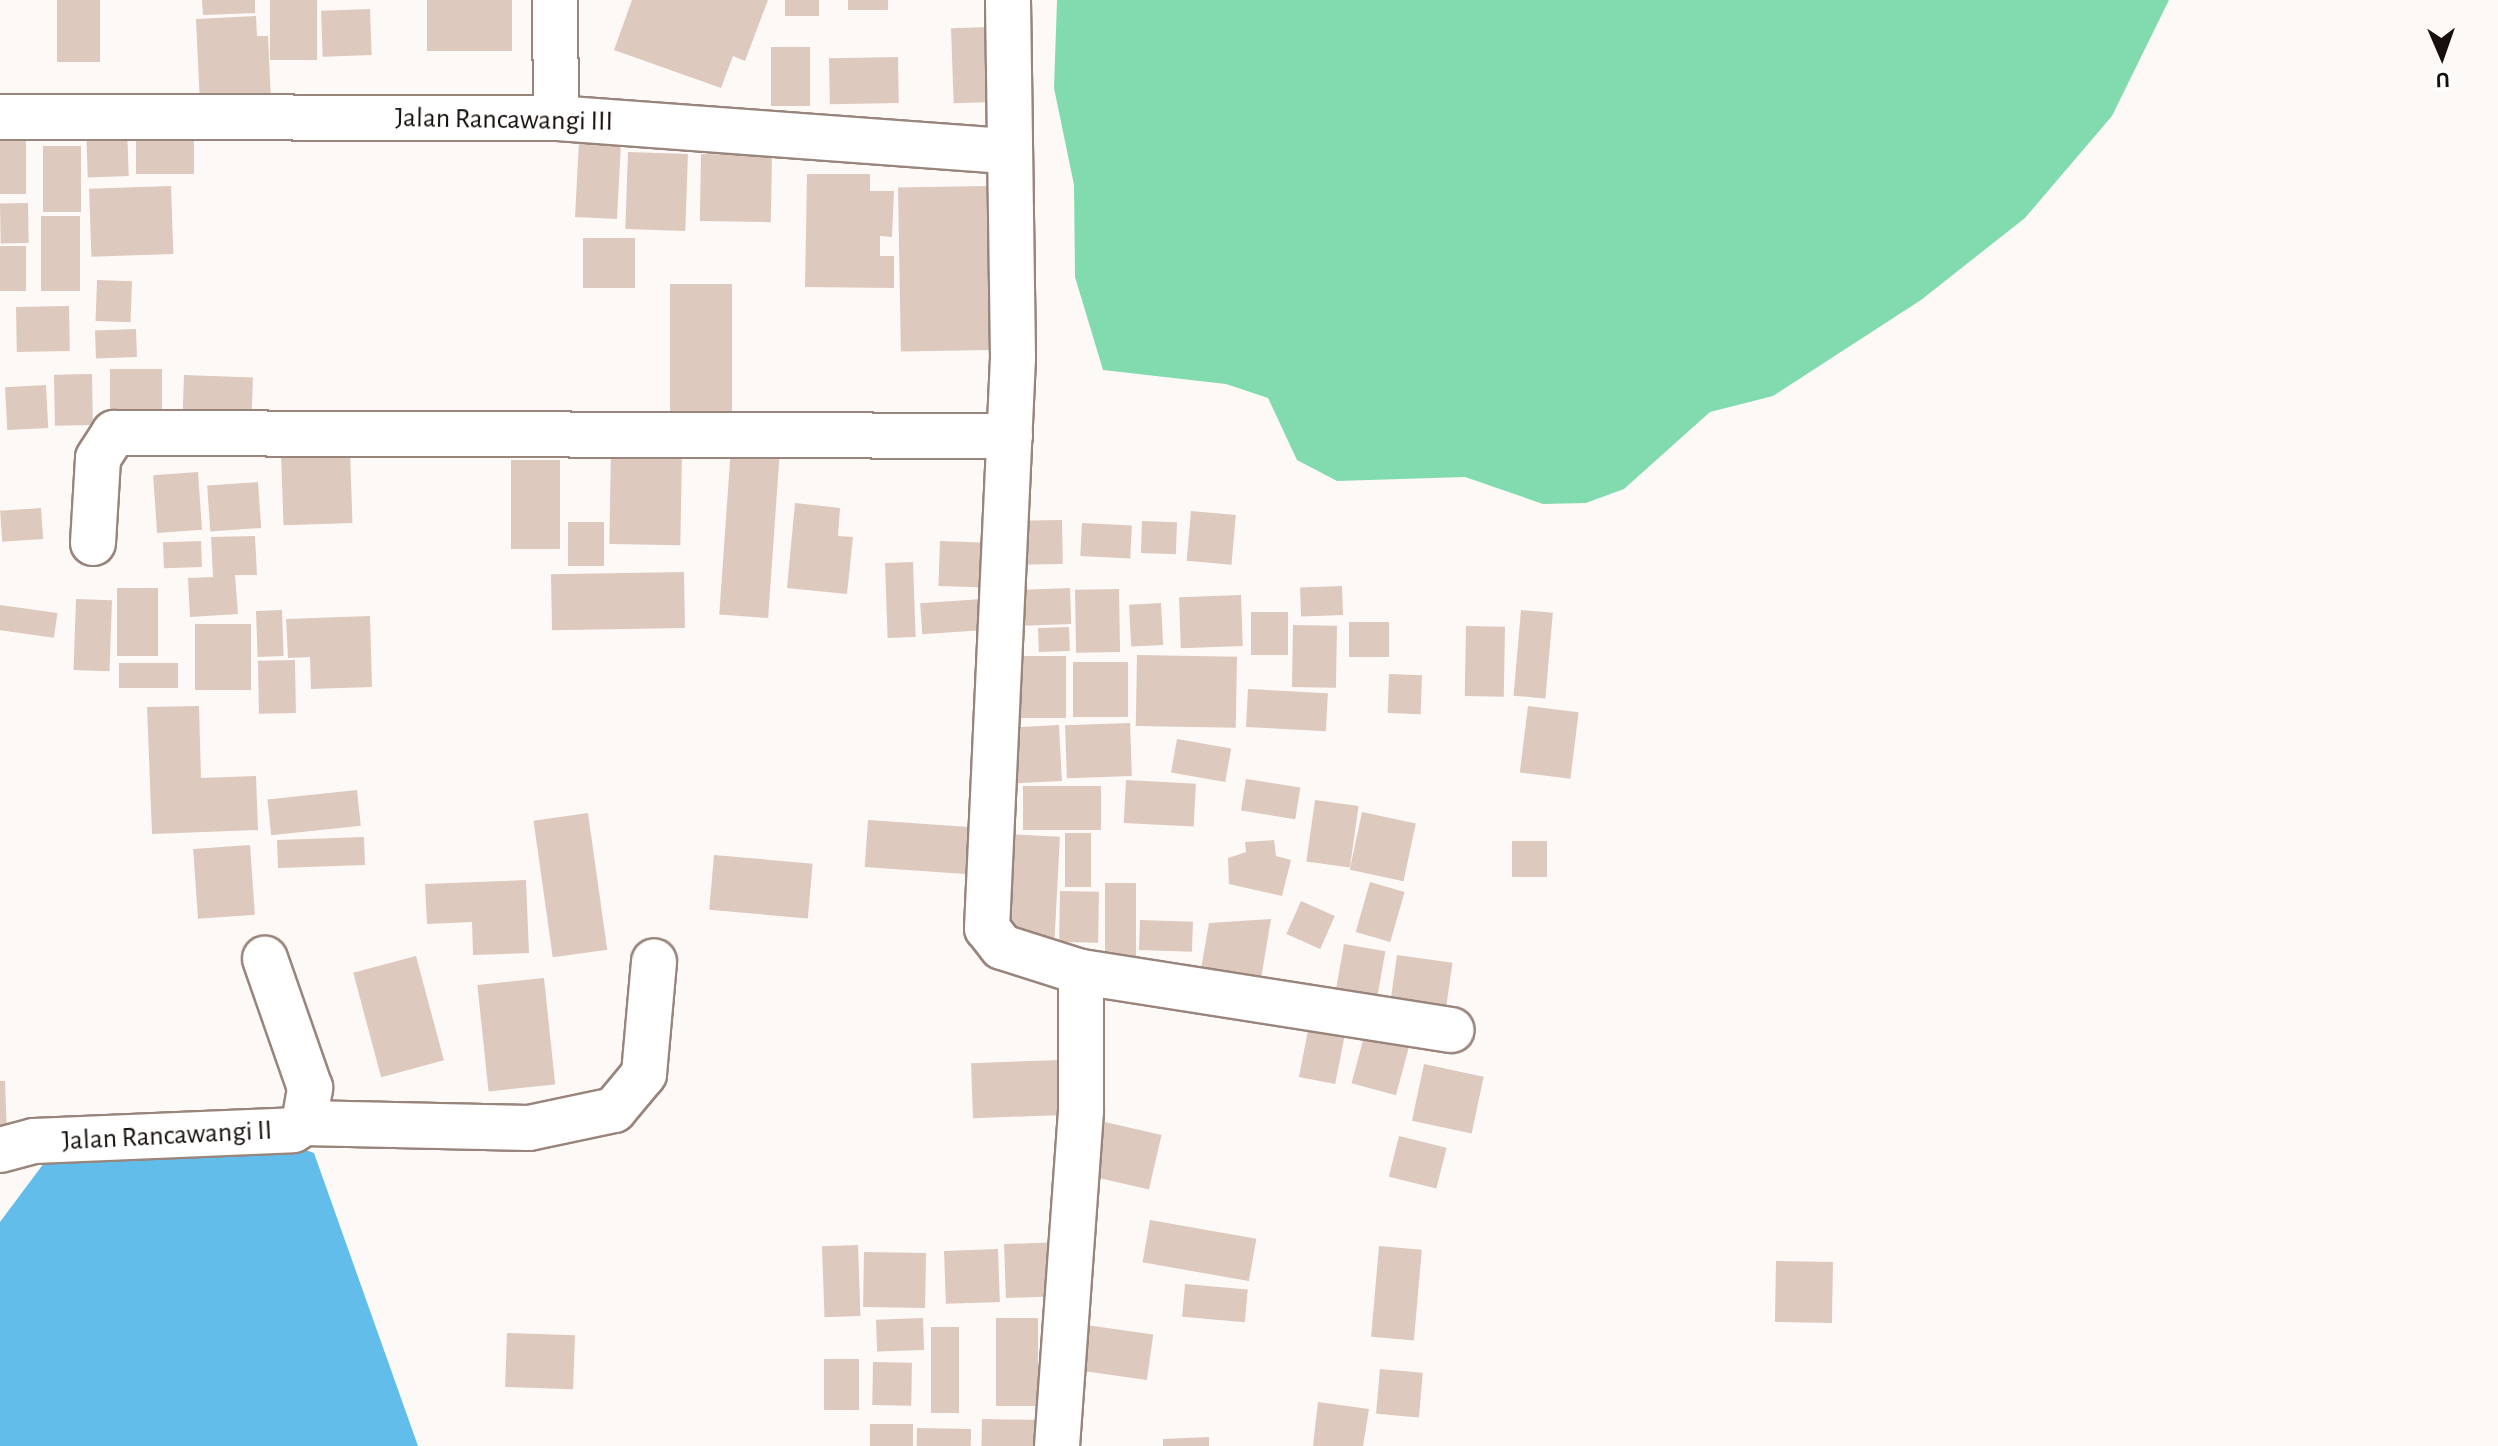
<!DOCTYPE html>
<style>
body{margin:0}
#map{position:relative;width:2498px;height:1446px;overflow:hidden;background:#fdf9f7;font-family:"Alegreya Sans",sans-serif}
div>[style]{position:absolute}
.forest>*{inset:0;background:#82dbae}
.water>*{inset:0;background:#63bdeb}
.building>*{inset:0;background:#dec9be;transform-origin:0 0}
.roads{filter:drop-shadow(2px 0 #99857c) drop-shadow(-2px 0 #99857c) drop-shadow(0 2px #99857c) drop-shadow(0 -2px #99857c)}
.minor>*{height:44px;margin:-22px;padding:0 22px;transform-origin:22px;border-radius:22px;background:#fff}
span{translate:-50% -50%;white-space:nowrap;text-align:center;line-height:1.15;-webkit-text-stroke:6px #fff;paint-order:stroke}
.street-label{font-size:28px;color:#160f0b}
.north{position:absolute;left:2402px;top:16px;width:80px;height:80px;-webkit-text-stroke:6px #fff;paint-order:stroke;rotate:178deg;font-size:22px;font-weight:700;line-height:32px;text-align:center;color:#160f0b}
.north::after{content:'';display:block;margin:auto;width:28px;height:36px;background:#160f0b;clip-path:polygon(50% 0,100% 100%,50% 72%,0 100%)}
</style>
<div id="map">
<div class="forest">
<i style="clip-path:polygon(1057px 0,2169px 0,2112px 116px,2025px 218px,1921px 300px,1773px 396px,1710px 412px,1624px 489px,1586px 503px,1543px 504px,1465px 477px,1337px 481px,1297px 460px,1268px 398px,1226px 384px,1103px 370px,1075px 277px,1074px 185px,1054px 88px)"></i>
</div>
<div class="water">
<i style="clip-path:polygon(286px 1143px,314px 1153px,418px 1446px,0 1446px,0 1222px,53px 1151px)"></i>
</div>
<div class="building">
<i style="left:57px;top:0;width:43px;height:62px"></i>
<i style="clip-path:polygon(202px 0,255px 0,255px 13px,203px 15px)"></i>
<i style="left:270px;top:0;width:47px;height:60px"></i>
<i style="left:427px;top:0;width:85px;height:51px"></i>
<i style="clip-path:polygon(632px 0,768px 0,745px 61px,733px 56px,721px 88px,614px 50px)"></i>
<i style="left:785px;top:0;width:34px;height:16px"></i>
<i style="left:848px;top:0;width:40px;height:10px"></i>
<i style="left:370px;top:9px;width:46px;height:49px;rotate:88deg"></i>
<i style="clip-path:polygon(256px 16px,257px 36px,268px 36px,271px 101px,200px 105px,196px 19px)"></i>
<i style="left:990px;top:27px;width:75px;height:39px;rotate:88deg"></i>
<i style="left:771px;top:47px;width:39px;height:59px"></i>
<i style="left:898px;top:57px;width:46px;height:69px;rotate:89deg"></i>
<i style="left:127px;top:126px;width:50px;height:41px;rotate:88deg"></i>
<i style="left:136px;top:129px;width:58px;height:45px"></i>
<i style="left:0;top:137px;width:26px;height:57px"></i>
<i style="left:579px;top:141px;width:42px;height:76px;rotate:3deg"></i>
<i style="left:43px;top:146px;width:38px;height:66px"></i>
<i style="left:628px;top:152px;width:60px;height:77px;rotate:2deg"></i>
<i style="left:701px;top:154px;width:71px;height:67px;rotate:1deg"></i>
<i style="clip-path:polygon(807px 174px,870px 174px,870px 191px,894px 191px,892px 237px,880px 236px,880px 256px,894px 256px,894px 288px,805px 287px)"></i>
<i style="left:171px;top:186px;width:68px;height:82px;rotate:88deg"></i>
<i style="left:989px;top:186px;width:164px;height:91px;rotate:89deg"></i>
<i style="left:28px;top:203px;width:40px;height:28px;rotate:89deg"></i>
<i style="left:41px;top:216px;width:39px;height:75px"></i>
<i style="left:583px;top:238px;width:52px;height:50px"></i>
<i style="left:26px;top:246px;width:45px;height:26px;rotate:90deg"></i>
<i style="left:97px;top:280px;width:35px;height:41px;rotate:2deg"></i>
<i style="left:670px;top:284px;width:62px;height:134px"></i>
<i style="left:69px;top:306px;width:45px;height:53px;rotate:89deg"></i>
<i style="left:136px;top:329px;width:28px;height:41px;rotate:88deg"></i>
<i style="left:110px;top:369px;width:52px;height:43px"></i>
<i style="left:92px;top:374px;width:51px;height:38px;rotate:89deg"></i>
<i style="left:184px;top:375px;width:69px;height:45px;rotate:2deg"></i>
<i style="left:46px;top:385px;width:43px;height:41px;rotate:87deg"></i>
<i style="left:731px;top:447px;width:49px;height:168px;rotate:4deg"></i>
<i style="left:611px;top:450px;width:71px;height:94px;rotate:1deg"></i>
<i style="left:350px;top:452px;width:71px;height:69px;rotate:88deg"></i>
<i style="left:511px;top:460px;width:49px;height:89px"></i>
<i style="left:198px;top:472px;width:58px;height:45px;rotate:86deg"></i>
<i style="left:258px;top:482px;width:46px;height:51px;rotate:86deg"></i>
<i style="clip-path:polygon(795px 503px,840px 508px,838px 536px,853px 537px,847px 594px,787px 588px)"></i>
<i style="left:41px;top:508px;width:31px;height:41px;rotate:86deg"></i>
<i style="left:1191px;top:511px;width:45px;height:50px;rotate:5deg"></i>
<i style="left:1062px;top:520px;width:44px;height:43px;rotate:89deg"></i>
<i style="left:1142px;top:521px;width:35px;height:32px;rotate:2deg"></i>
<i style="left:568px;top:522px;width:36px;height:44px"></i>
<i style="left:1082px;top:523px;width:50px;height:33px;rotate:3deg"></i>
<i style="clip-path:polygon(255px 536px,257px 575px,235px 575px,238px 614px,190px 617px,188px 578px,213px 577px,211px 537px)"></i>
<i style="left:201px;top:541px;width:26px;height:38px;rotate:88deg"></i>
<i style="left:940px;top:541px;width:54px;height:45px;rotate:2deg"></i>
<i style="left:913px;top:562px;width:75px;height:28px;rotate:88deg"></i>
<i style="left:684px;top:572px;width:56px;height:133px;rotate:89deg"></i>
<i style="left:1342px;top:586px;width:29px;height:42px;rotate:88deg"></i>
<i style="left:117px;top:588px;width:41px;height:68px"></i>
<i style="left:1070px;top:588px;width:36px;height:57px;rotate:88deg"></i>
<i style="left:1119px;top:589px;width:63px;height:44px;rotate:89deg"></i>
<i style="left:1241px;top:595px;width:51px;height:62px;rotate:88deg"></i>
<i style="left:76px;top:599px;width:36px;height:71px;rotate:2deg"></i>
<i style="left:982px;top:599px;width:31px;height:62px;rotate:86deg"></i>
<i style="left:1161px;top:603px;width:42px;height:32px;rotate:87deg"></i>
<i style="left:0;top:605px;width:58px;height:25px;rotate:8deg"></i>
<i style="left:282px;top:610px;width:46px;height:26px;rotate:88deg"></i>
<i style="left:1521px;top:610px;width:32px;height:86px;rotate:5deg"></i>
<i style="left:1251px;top:612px;width:37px;height:43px"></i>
<i style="clip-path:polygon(370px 616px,372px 687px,311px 689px,310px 657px,288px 658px,286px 619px)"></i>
<i style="left:1349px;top:622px;width:40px;height:35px"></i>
<i style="left:195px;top:624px;width:56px;height:66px"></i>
<i style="left:1293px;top:625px;width:44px;height:62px;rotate:1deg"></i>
<i style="left:1466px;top:626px;width:39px;height:70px;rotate:1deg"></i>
<i style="left:1069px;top:627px;width:24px;height:31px;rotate:88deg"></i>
<i style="left:1137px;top:655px;width:100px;height:71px;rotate:1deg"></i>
<i style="left:1066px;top:656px;width:62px;height:56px;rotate:90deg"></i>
<i style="left:295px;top:660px;width:53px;height:37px;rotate:89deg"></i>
<i style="left:1073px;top:662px;width:55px;height:55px"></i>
<i style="left:178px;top:663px;width:25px;height:59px;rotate:90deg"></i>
<i style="left:1389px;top:674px;width:33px;height:39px;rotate:2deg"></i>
<i style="left:1248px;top:689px;width:80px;height:38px;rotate:3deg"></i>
<i style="clip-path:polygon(199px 706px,201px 778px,256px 776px,258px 830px,152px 834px,147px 707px)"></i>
<i style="left:1528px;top:706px;width:51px;height:67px;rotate:7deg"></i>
<i style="left:1130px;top:723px;width:53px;height:65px;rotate:88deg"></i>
<i style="left:1059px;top:725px;width:56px;height:51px;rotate:87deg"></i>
<i style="left:1177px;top:739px;width:55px;height:34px;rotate:10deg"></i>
<i style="left:1246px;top:779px;width:55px;height:32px;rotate:9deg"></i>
<i style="left:1126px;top:780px;width:70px;height:43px;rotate:3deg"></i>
<i style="left:1023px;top:786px;width:78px;height:44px"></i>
<i style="left:357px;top:790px;width:36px;height:90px;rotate:84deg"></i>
<i style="left:1315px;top:800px;width:44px;height:62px;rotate:8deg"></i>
<i style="left:1362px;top:812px;width:55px;height:59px;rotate:12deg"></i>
<i style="left:588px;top:813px;width:138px;height:55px;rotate:82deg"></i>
<i style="left:868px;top:820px;width:101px;height:47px;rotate:4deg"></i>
<i style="left:1091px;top:833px;width:54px;height:26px;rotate:90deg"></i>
<i style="left:1008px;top:834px;width:52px;height:101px;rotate:3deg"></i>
<i style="left:364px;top:837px;width:28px;height:87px;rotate:88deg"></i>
<i style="clip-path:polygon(1274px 840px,1276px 856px,1291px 860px,1282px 896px,1229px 884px,1228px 858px,1246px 852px,1245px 842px)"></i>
<i style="left:1512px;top:841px;width:35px;height:36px"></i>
<i style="left:250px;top:845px;width:70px;height:57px;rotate:86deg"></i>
<i style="left:714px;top:855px;width:99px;height:55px;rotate:5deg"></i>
<i style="clip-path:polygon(526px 880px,529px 953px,473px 955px,472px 922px,427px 924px,425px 884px)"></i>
<i style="left:1370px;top:882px;width:36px;height:52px;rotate:16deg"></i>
<i style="left:1105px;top:883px;width:31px;height:74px"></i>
<i style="left:1060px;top:891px;width:39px;height:51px;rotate:1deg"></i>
<i style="left:1301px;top:901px;width:37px;height:36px;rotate:24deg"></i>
<i style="clip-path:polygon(1271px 919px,1260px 985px,1200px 975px,1209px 923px)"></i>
<i style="left:1140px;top:920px;width:53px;height:30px;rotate:2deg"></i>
<i style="left:1344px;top:944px;width:42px;height:52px;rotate:10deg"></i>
<i style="left:1397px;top:955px;width:56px;height:52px;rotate:8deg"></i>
<i style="left:416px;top:956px;width:108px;height:65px;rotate:75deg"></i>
<i style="left:544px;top:978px;width:107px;height:67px;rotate:84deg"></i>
<i style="left:1309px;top:1025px;width:37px;height:53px;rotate:11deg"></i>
<i style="left:1365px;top:1033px;width:46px;height:52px;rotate:15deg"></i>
<i style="left:1062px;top:1060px;width:55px;height:91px;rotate:88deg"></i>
<i style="left:1424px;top:1064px;width:61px;height:58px;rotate:12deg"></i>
<i style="clip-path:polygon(0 1081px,5px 1081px,7px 1136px,0 1136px)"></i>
<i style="left:1105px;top:1122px;width:58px;height:56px;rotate:13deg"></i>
<i style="left:1399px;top:1136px;width:49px;height:42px;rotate:14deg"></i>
<i style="left:1150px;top:1220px;width:108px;height:43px;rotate:10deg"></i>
<i style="left:1063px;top:1242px;width:54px;height:59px;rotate:88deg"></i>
<i style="left:858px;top:1245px;width:71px;height:36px;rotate:88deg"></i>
<i style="left:1379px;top:1246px;width:43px;height:91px;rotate:5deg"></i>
<i style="left:998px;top:1249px;width:53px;height:54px;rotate:88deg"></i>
<i style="left:864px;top:1252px;width:62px;height:55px;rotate:1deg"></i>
<i style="left:1776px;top:1261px;width:57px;height:61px;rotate:1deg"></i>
<i style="left:1185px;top:1284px;width:63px;height:33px;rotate:5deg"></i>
<i style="left:923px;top:1318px;width:32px;height:47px;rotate:88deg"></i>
<i style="left:996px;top:1318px;width:42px;height:88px"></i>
<i style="left:1079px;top:1324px;width:75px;height:46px;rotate:8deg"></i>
<i style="left:931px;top:1327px;width:28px;height:86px"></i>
<i style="left:507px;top:1333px;width:68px;height:54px;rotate:2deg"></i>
<i style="left:824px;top:1359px;width:35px;height:51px"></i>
<i style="left:873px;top:1362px;width:39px;height:43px;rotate:1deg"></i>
<i style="left:1380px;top:1369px;width:43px;height:45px;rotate:5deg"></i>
<i style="clip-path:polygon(1318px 1402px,1369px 1409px,1363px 1446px,1313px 1446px)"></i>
<i style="left:982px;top:1419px;width:64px;height:27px;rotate:1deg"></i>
<i style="left:870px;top:1424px;width:43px;height:22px"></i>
<i style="left:917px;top:1428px;width:54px;height:18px;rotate:1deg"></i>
<i style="clip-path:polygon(1209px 1437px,1209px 1446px,1163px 1446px,1163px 1439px)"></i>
</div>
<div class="roads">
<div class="minor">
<i style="left:555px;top:0;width:118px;rotate:89.5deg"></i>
<i style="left:1008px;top:0;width:358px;rotate:89.2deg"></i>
<i style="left:1013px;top:358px;width:571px;rotate:92.61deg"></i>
<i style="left:987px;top:928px;width:24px;rotate:52deg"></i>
<i style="left:1002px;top:947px;width:83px;rotate:17.6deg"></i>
<i style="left:1081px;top:972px;width:375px;rotate:8.9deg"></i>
<i style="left:0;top:117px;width:556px;rotate:0.1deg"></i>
<i style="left:556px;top:118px;width:452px;rotate:4.2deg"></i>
<i style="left:93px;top:543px;width:85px;rotate:-86.6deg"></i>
<i style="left:98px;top:458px;width:30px;rotate:-57deg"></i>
<i style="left:114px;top:433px;width:896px;rotate:0.19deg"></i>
<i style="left:304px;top:1123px;width:225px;rotate:1.3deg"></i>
<i style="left:529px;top:1128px;width:87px;rotate:-12deg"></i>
<i style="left:614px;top:1110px;width:47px;rotate:-50.2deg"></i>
<i style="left:644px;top:1074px;width:113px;rotate:-84.9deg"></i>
<i style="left:0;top:1150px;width:35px;rotate:-15deg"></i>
<i style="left:34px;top:1141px;width:259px;rotate:-2.4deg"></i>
<i style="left:293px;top:1130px;width:13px;rotate:-32deg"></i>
<i style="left:304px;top:1123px;width:36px;rotate:-80deg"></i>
<i style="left:310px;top:1088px;width:137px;rotate:-109.2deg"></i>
<i style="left:1057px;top:1446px;width:337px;rotate:-85.9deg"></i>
<i style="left:1081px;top:1110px;width:138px;rotate:-90deg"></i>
</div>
</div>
<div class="street-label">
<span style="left:504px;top:120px;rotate:1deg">Jalan Rancawangi III</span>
<span style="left:167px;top:1136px;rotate:-3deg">Jalan Rancawangi II</span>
</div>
<div class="north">U</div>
</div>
